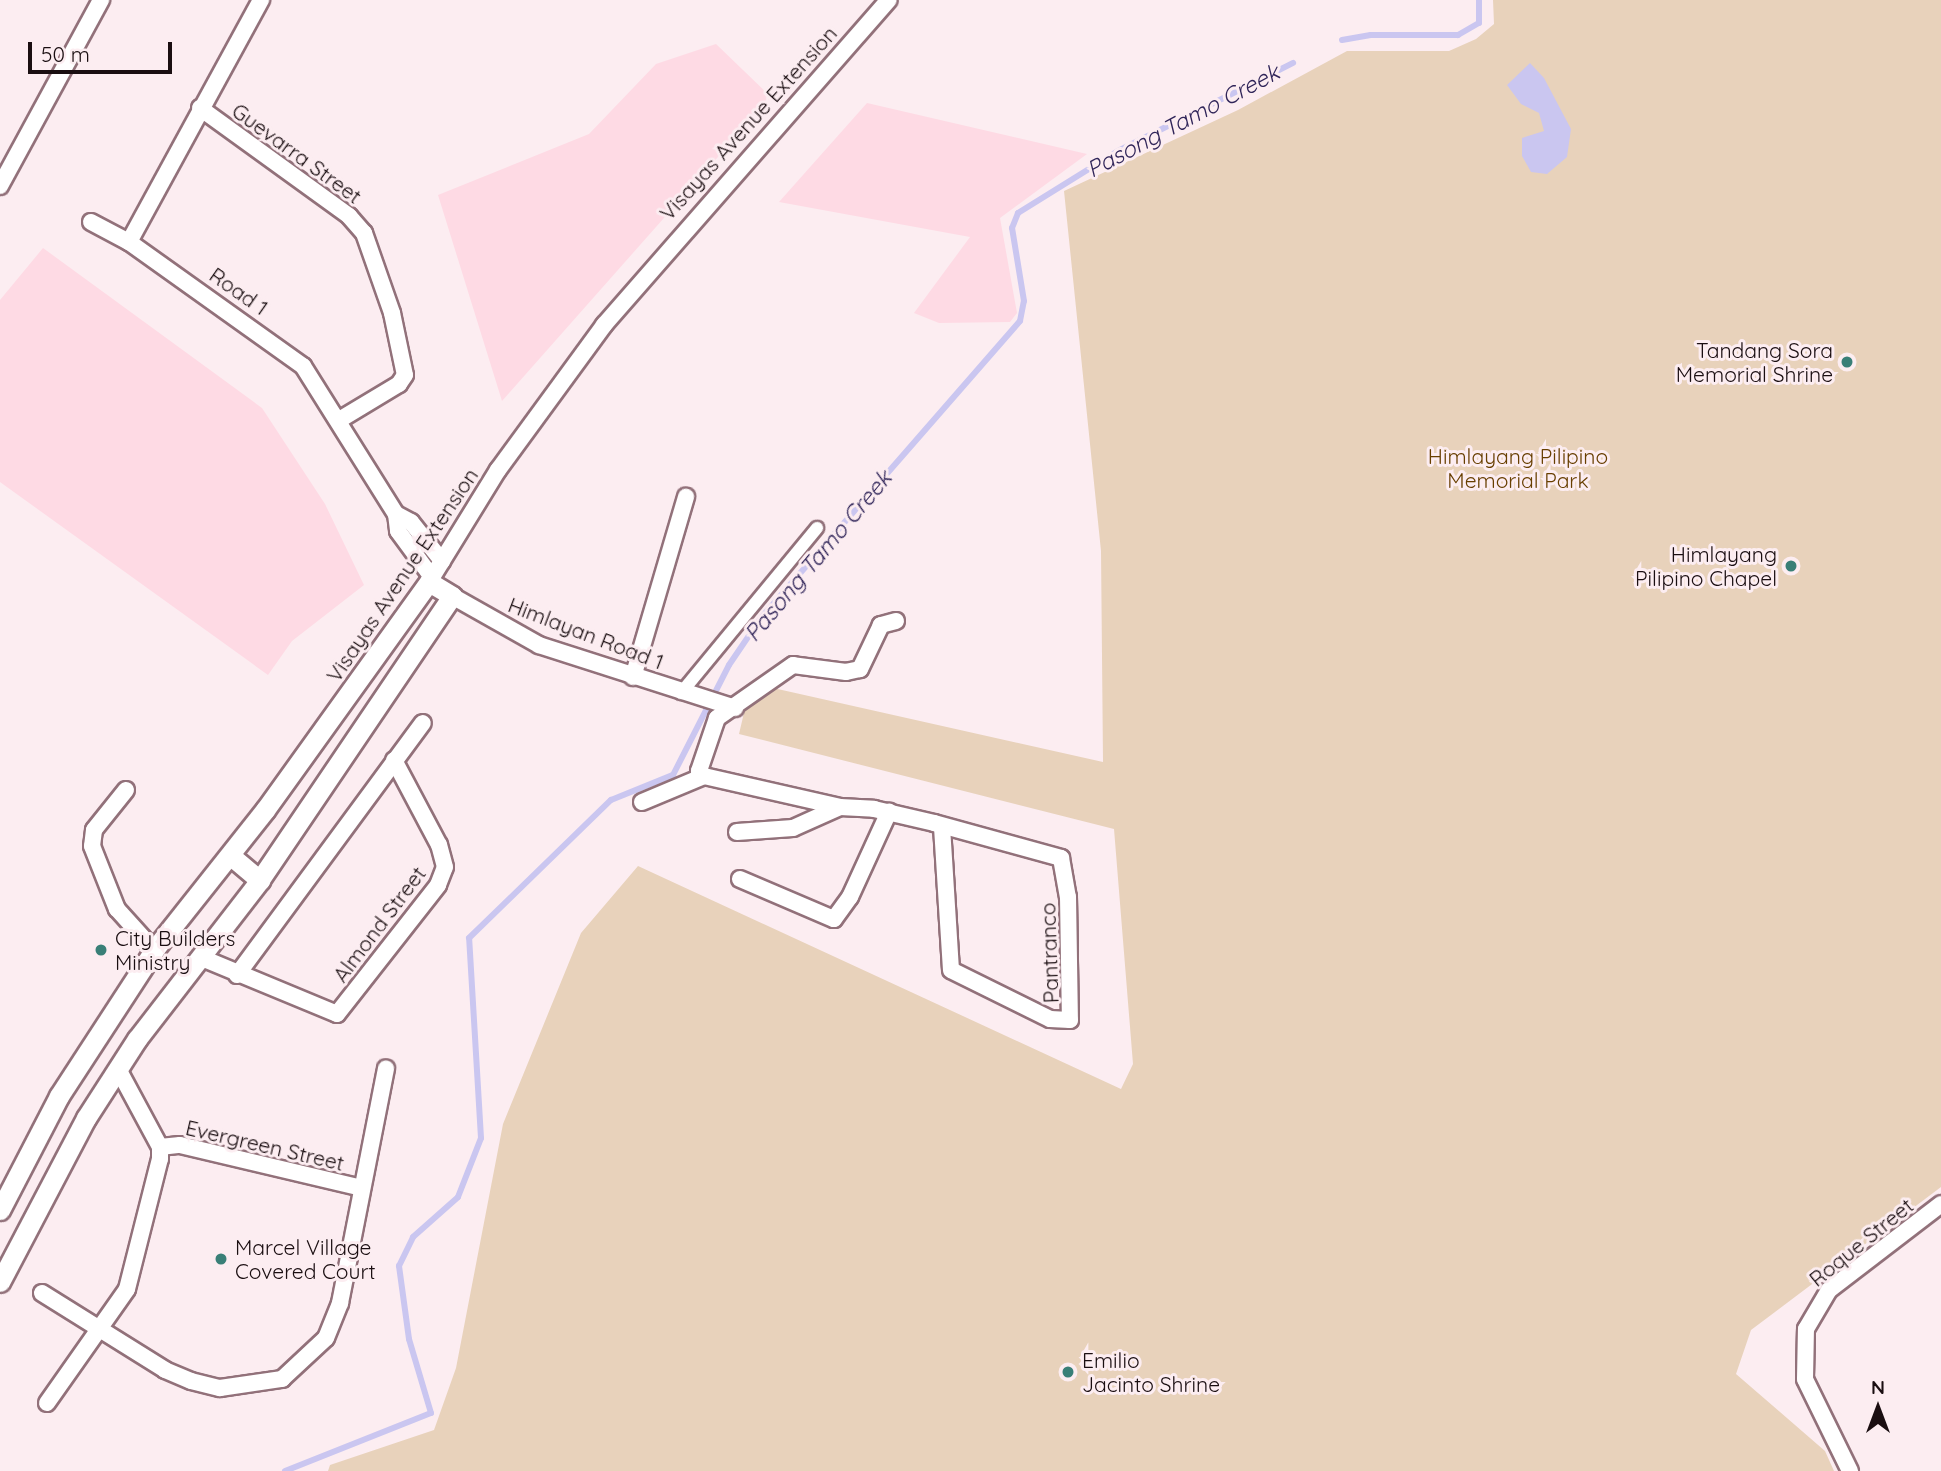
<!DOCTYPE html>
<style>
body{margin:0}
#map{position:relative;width:1941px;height:1471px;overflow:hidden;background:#fcedf1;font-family:Quicksand,sans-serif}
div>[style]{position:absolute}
.built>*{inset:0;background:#fedae4}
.green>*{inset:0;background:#e8d2bb}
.water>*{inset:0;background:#cac6f0}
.stream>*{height:6px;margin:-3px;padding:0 3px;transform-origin:3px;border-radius:3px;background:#cac6f0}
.roads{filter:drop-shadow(2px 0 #92717a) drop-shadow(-2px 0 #92717a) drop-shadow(0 2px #92717a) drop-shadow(0 -2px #92717a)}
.pedestrian>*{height:12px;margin:-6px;padding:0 6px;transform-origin:6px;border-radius:6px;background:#fff}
.minor>*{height:16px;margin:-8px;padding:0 8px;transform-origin:8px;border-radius:8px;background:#fff}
.tertiary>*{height:19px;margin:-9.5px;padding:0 9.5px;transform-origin:9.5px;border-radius:9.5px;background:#fff}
.dots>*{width:19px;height:19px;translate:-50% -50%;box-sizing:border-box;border:4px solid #fcedf1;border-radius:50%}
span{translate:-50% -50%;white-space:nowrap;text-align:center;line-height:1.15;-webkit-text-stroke:6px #fcedf1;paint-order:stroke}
.street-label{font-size:21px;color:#1a0e11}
.poi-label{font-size:21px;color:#1a0e11}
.right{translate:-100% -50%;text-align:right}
.left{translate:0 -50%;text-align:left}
.park-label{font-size:21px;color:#683f00}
.water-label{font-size:23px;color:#302559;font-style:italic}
.north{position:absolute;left:1843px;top:1373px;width:70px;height:70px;-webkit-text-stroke:5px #fcedf1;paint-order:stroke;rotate:0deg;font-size:19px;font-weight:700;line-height:28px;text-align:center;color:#1a0e11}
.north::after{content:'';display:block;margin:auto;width:24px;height:32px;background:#1a0e11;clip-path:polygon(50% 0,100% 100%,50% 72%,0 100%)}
.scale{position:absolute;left:28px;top:42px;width:144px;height:32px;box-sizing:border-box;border:4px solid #1a0e11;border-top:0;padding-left:9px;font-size:21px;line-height:24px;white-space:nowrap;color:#1a0e11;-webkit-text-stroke:5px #fcedf1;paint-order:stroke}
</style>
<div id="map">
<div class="built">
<i style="clip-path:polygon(716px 44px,771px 97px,502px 401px,438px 195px,589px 134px,656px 64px)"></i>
<i style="clip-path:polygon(867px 103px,1087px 154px,1000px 218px,1017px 313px,1010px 322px,939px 323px,914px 313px,970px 237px,779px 202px)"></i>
<i style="clip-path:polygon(43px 248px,262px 408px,325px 504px,364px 585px,292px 641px,268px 675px,0 482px,0 300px)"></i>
</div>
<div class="green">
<i style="clip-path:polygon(1493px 0,1941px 0,1941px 1187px,1751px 1330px,1736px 1374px,1825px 1451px,1834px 1471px,328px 1471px,330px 1465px,434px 1430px,456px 1368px,503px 1124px,581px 933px,638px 866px,1121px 1089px,1133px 1064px,1114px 829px,739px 734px,751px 683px,1103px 762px,1101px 551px,1064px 191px,1238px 110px,1347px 51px,1449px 51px,1476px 39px,1494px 24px)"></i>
</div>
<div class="water">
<i style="clip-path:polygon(1530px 63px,1544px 78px,1571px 129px,1567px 157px,1547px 174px,1531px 172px,1522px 156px,1522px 138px,1544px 131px,1539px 113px,1521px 104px,1507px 85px)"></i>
</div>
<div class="stream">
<i style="left:1342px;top:40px;width:29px;rotate:-10deg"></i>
<i style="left:1371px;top:35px;width:87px"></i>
<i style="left:1458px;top:35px;width:24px;rotate:-30deg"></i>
<i style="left:1479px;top:23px;width:23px;rotate:-90deg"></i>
<i style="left:285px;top:1471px;width:157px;rotate:-21.7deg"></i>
<i style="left:431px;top:1413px;width:77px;rotate:-106.6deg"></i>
<i style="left:409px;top:1339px;width:74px;rotate:-97.8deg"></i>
<i style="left:399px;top:1266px;width:32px;rotate:-64deg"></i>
<i style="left:413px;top:1237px;width:60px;rotate:-41.6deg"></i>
<i style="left:458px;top:1197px;width:63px;rotate:-68.7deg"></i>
<i style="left:481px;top:1138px;width:200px;rotate:-93.4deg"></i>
<i style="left:469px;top:938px;width:198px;rotate:-44.2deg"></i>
<i style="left:611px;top:800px;width:67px;rotate:-22deg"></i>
<i style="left:673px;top:775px;width:123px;rotate:-63deg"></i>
<i style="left:729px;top:665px;width:57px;rotate:-55.8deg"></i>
<i style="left:761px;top:618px;width:394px;rotate:-48.9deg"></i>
<i style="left:1020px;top:321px;width:20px;rotate:-79deg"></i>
<i style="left:1024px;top:301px;width:74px;rotate:-99.3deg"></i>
<i style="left:1012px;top:228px;width:16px;rotate:-68deg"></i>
<i style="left:1018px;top:213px;width:118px;rotate:-31.8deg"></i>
<i style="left:1118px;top:151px;width:196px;rotate:-26.7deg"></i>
</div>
<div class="roads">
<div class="pedestrian">
<i style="left:681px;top:693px;width:214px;rotate:-50.5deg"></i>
</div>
<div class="minor">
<i style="left:200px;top:108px;width:184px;rotate:35.9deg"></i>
<i style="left:349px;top:216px;width:23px;rotate:49deg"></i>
<i style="left:364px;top:233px;width:85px;rotate:70.7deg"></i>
<i style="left:392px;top:313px;width:63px;rotate:78.2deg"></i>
<i style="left:405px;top:375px;width:11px;rotate:124deg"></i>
<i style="left:399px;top:384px;width:70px;rotate:149deg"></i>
<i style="left:0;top:186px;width:212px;rotate:-61.5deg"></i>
<i style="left:91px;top:222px;width:43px;rotate:27.8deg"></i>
<i style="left:129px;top:242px;width:214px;rotate:35.5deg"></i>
<i style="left:303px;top:366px;width:175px;rotate:57.9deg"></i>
<i style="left:396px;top:514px;width:17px;rotate:83deg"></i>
<i style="left:398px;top:531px;width:56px;rotate:53.7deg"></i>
<i style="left:129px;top:242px;width:276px;rotate:-61.4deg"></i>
<i style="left:396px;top:514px;width:17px;rotate:28deg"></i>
<i style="left:411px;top:522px;width:50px;rotate:51.5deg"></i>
<i style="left:429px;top:582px;width:132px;rotate:-58.4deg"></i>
<i style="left:498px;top:470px;width:180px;rotate:-53.8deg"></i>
<i style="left:604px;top:325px;width:432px;rotate:-48.8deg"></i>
<i style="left:452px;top:596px;width:100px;rotate:29.4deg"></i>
<i style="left:539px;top:645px;width:206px;rotate:17.8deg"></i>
<i style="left:896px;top:621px;width:16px;rotate:165deg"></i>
<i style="left:881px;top:625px;width:49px;rotate:115.5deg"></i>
<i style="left:860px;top:669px;width:14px;rotate:168deg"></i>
<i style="left:846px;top:672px;width:53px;rotate:-172.5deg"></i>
<i style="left:793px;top:665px;width:93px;rotate:145.1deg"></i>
<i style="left:717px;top:718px;width:56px;rotate:108.8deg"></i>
<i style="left:699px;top:771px;width:7px;rotate:45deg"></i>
<i style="left:704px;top:776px;width:139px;rotate:12.8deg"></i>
<i style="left:840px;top:807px;width:34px;rotate:3deg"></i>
<i style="left:874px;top:809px;width:62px;rotate:13.1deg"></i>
<i style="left:934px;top:823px;width:132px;rotate:15.4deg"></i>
<i style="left:1061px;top:858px;width:40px;rotate:80deg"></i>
<i style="left:1068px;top:897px;width:123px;rotate:89.1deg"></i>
<i style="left:1070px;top:1020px;width:20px;rotate:-177deg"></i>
<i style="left:1050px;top:1019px;width:110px;rotate:-153.7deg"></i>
<i style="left:951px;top:970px;width:144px;rotate:-93.6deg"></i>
<i style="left:633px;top:677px;width:188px;rotate:-73.6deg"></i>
<i style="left:126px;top:790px;width:51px;rotate:128.7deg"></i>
<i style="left:94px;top:830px;width:16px;rotate:97deg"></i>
<i style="left:92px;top:846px;width:68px;rotate:68.4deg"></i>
<i style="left:117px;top:909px;width:55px;rotate:47.9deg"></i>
<i style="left:642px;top:802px;width:67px;rotate:-22.8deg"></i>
<i style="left:737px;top:832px;width:56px;rotate:-4.1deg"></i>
<i style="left:793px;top:828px;width:51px;rotate:-24.1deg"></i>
<i style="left:740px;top:879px;width:102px;rotate:23.1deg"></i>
<i style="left:834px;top:919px;width:27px;rotate:-54deg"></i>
<i style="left:850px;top:897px;width:94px;rotate:-65.4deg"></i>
<i style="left:202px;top:958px;width:146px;rotate:22.5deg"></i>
<i style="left:337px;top:1014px;width:164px;rotate:-51.9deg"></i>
<i style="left:438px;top:885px;width:19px;rotate:-69deg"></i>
<i style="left:445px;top:867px;width:23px;rotate:-105deg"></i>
<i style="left:439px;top:845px;width:96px;rotate:-117.9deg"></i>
<i style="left:237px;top:975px;width:313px;rotate:-53.6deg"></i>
<i style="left:160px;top:1147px;width:20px;rotate:-6deg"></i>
<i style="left:180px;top:1145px;width:187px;rotate:13.3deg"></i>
<i style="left:42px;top:1293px;width:145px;rotate:32deg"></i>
<i style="left:165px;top:1370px;width:28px;rotate:23deg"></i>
<i style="left:191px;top:1381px;width:30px;rotate:14deg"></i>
<i style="left:220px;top:1388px;width:63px;rotate:-8.3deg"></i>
<i style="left:282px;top:1379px;width:60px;rotate:-43deg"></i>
<i style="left:326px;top:1338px;width:38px;rotate:-68deg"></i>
<i style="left:340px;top:1303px;width:239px;rotate:-78.9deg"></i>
<i style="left:47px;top:1403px;width:139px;rotate:-54.9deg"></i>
<i style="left:127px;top:1289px;width:134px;rotate:-75.8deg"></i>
<i style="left:160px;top:1159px;width:12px;rotate:-90deg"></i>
<i style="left:160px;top:1147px;width:89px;rotate:-118.3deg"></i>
<i style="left:1850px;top:1471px;width:102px;rotate:-116.1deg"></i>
<i style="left:1805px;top:1379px;width:50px;rotate:-88.9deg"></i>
<i style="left:1806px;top:1329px;width:45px;rotate:-59.5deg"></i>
<i style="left:1829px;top:1290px;width:141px;rotate:-37.5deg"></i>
</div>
<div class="tertiary">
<i style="left:231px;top:856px;width:38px;rotate:40deg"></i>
<i style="left:0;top:1210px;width:128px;rotate:-62.6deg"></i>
<i style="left:59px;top:1096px;width:174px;rotate:-56.9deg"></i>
<i style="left:154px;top:950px;width:179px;rotate:-51.6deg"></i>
<i style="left:265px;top:810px;width:281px;rotate:-54.3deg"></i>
<i style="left:429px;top:582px;width:27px;rotate:31deg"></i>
<i style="left:452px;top:596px;width:343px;rotate:124.1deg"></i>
<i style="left:260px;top:880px;width:201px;rotate:127.7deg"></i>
<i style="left:137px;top:1039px;width:94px;rotate:122.8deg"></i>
<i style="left:86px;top:1118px;width:185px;rotate:117.7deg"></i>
</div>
</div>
<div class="dots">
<i style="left:1847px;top:362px;background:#397f77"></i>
<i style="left:1791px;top:566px;background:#397f77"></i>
<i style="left:101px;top:950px;background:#397f77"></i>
<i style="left:221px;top:1259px;background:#397f77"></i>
<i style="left:1068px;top:1372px;background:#397f77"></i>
</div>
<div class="street-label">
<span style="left:748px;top:123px;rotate:-48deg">Visayas Avenue Extension</span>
<span style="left:297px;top:153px;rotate:36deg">Guevarra Street</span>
<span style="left:239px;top:291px;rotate:35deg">Road 1</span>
<span style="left:402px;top:575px;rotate:-56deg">Visayas Avenue Extension</span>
<span style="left:586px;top:633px;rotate:21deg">Himlayan Road 1</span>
<span style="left:379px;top:924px;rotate:-53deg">Almond Street</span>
<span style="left:1049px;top:953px;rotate:-92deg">Pantranco</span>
<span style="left:265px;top:1145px;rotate:13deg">Evergreen Street</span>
<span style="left:1861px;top:1242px;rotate:-39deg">Roque Street</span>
</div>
<div class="poi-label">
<span class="right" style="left:1833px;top:362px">Tandang Sora<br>Memorial Shrine</span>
<span class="right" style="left:1777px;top:566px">Himlayang<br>Pilipino Chapel</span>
<span class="left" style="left:115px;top:950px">City Builders<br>Ministry</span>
<span class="left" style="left:235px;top:1259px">Marcel Village<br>Covered Court</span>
<span class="left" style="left:1082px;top:1372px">Emilio<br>Jacinto Shrine</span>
</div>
<div class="park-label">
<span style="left:1518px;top:468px">Himlayang Pilipino<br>Memorial Park</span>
</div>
<div class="water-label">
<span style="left:1183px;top:121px;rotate:-28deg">Pasong Tamo Creek</span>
<span style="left:818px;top:556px;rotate:-50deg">Pasong Tamo Creek</span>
</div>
<div class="north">N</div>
<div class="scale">50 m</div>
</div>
